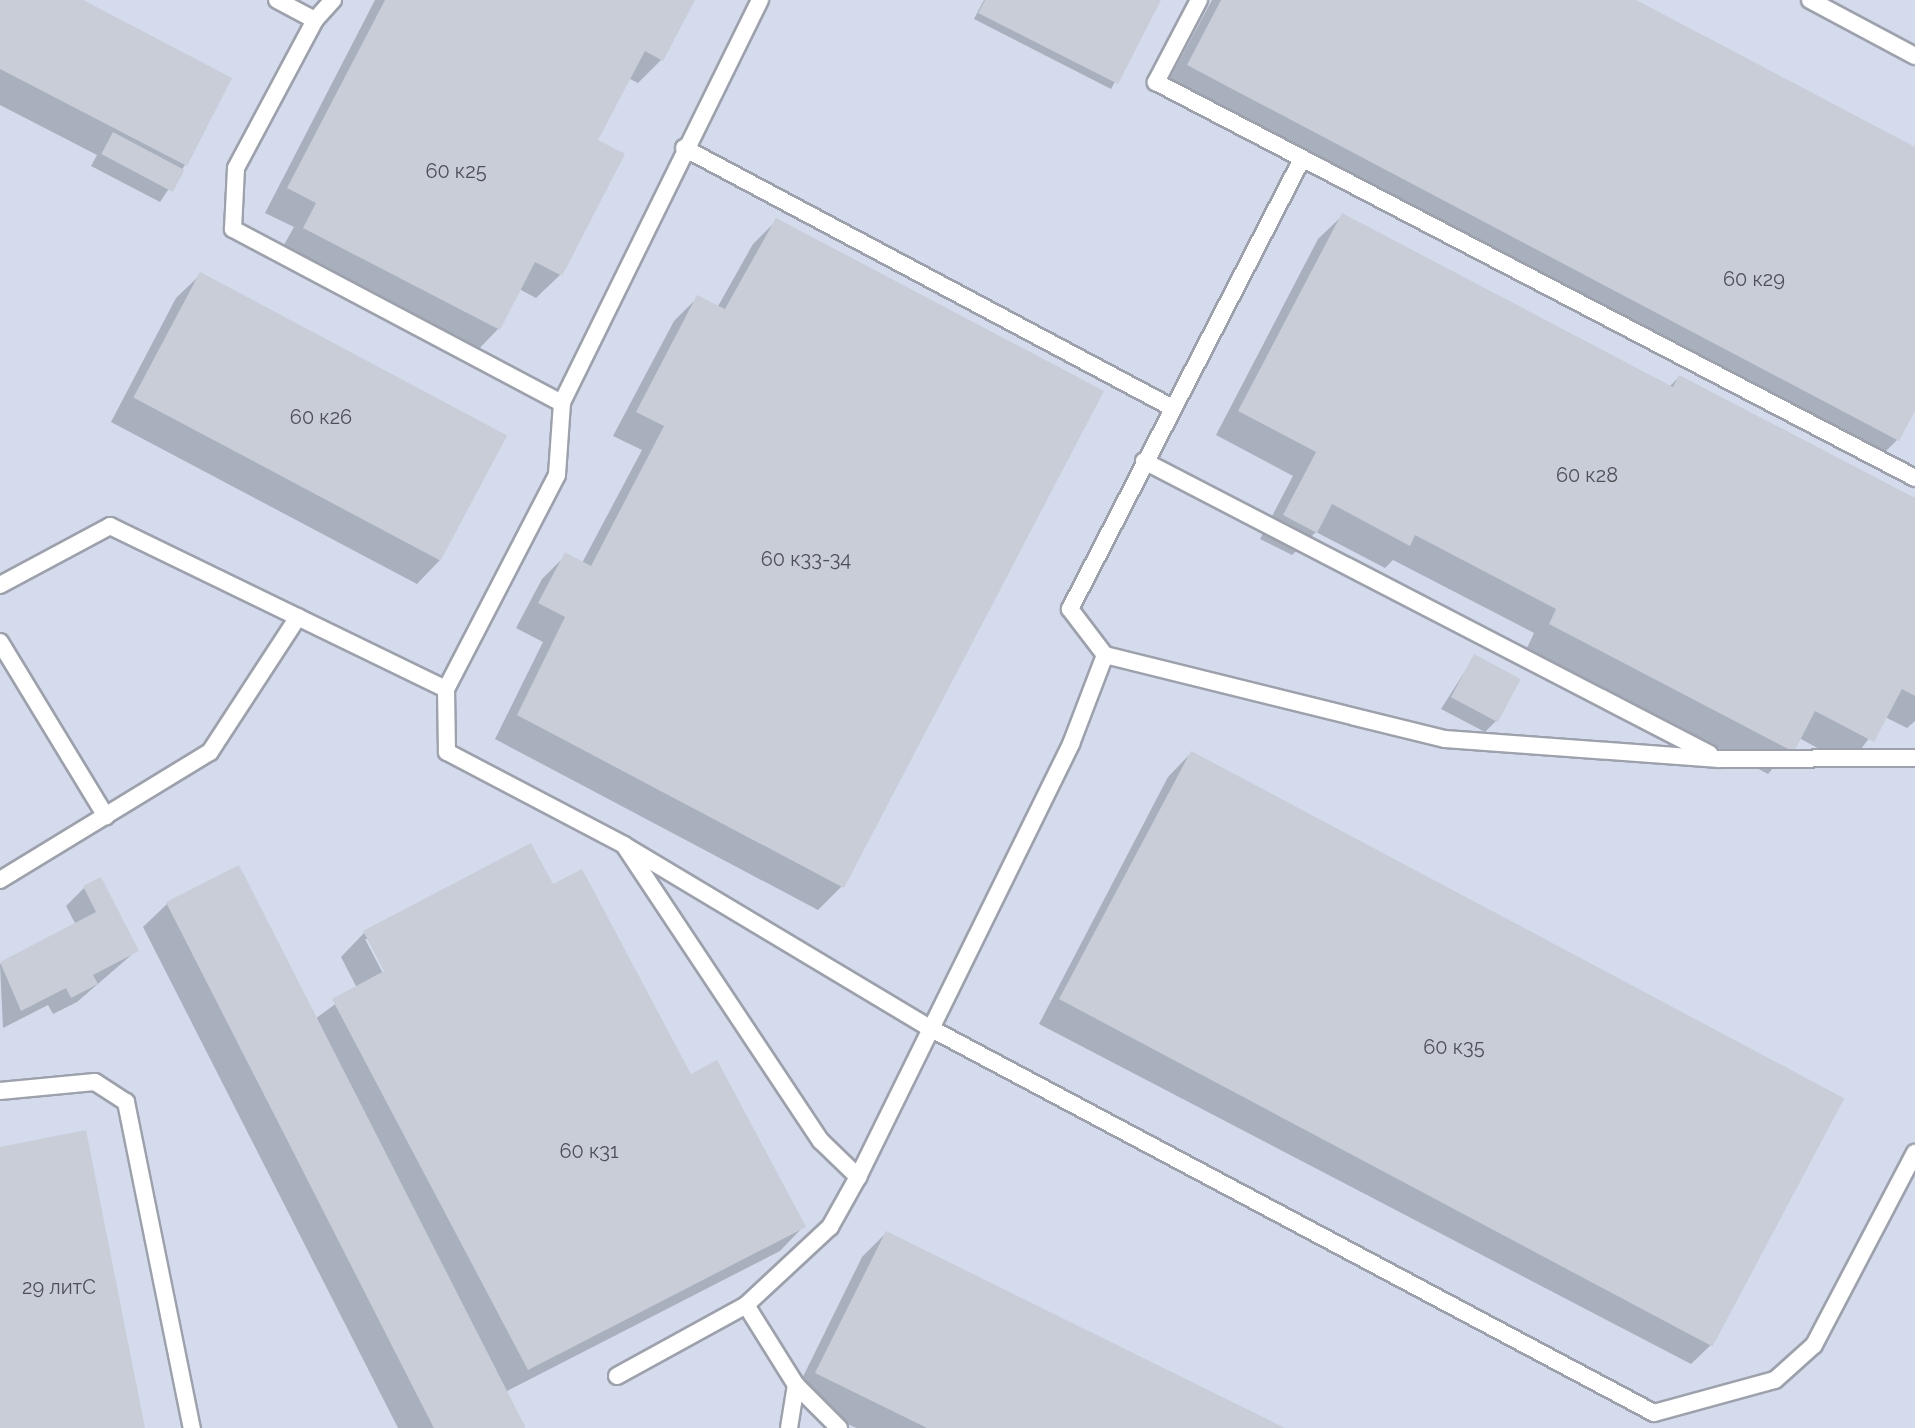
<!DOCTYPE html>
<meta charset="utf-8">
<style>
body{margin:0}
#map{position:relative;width:1915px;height:1428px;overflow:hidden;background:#e2e7f2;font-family:Raleway,sans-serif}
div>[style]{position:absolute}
.built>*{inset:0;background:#d3dbed;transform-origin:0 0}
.shadow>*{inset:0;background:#0003}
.building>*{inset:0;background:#c8cdd8;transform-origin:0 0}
.roads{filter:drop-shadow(2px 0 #9da1ac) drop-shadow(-2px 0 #9da1ac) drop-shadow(0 2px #9da1ac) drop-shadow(0 -2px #9da1ac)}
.service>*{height:16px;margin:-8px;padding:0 8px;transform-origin:8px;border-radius:8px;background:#fff}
span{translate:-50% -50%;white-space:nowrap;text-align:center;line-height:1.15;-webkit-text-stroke:6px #e2e7f2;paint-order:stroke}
.number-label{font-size:20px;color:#4e5056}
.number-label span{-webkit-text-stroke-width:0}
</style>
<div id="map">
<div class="built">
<i style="left:0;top:0;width:1915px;height:1428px"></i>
</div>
<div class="shadow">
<i style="clip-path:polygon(0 0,78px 0,185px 165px,160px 202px,91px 166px,97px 155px,0 105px)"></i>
<i style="clip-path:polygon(375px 0,693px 0,662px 59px,638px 83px,628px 78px,596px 141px,560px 275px,536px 298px,519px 289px,498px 329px,475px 353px,280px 252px,294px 227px,265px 213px)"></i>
<i style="clip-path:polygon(984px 0,1159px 0,1111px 89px,974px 19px)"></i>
<i style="clip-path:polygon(1212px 0,1632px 0,1915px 150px,1915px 407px,1898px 439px,1874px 463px,1164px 89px)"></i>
<i style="clip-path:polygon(1342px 216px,1669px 387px,1679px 377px,1915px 501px,1915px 721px,1907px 728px,1885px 717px,1849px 765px,1799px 738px,1768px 774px,1527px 648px,1534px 633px,1393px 560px,1385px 568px,1316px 532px,1292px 555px,1260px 539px,1293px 476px,1216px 435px,1318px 239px)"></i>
<i style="clip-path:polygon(777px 220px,842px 886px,818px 910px,495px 739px,543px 642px,516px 628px,542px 579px,566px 555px,582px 563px,642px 450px,613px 436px,674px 321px,698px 297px,717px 308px,753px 244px)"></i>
<i style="clip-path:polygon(200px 275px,440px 560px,417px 584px,111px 422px,176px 298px)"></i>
<i style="clip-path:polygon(1474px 657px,1497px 720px,1485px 732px,1441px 709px)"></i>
<i style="clip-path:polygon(1191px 753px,1715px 1341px,1691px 1364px,1039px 1024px,1168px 777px)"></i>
<i style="clip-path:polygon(84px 888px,136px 951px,77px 1002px,53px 1014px,48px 1005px,3px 1028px,0 964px,76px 925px,66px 906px)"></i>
<i style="clip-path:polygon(evenodd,167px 904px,315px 1019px,357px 988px,341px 957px,364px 933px,690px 1077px,803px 1227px,780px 1251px,505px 1392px,523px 1428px,398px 1428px,143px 927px,167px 904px,365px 939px,369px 939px,391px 979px,387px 981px,365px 939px)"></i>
<i style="clip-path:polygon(886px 1233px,1281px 1428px,856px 1428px,793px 1397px,862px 1257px)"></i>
</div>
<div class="building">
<i style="clip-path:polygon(0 0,83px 0,232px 78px,187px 166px,0 69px)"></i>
<i style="clip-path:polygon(385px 0,695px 0,663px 61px,645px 51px,598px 140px,625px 154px,562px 276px,535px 262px,500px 330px,303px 228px,316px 203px,287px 188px)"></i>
<i style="clip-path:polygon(985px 0,1161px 0,1118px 84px,978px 13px)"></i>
<i style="clip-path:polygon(1221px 0,1636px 0,1915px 147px,1915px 411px,1899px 441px,1187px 65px)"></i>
<i style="left:113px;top:132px;width:81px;height:25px;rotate:28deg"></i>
<i style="clip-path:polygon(1342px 213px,1673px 387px,1679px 375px,1915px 498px,1915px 696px,1902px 689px,1874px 742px,1815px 711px,1794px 752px,1549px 624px,1556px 609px,1415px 535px,1410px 546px,1332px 504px,1317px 533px,1283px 515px,1316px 452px,1238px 411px)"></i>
<i style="clip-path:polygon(776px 218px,1104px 391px,844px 888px,517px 715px,565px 617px,538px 603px,565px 552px,591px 566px,664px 426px,636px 412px,697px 295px,725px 309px)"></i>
<i style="left:200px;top:272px;width:348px;height:142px;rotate:28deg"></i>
<i style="left:1474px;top:654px;width:53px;height:49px;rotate:28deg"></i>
<i style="left:1191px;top:751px;width:740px;height:281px;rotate:28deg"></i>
<i style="clip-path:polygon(531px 843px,553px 884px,582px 869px,691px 1074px,717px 1060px,806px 1227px,528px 1370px,332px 999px,384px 971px,363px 931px)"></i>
<i style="left:239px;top:865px;width:631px;height:82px;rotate:63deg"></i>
<i style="clip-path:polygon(101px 877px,139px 951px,93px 975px,98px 984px,71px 998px,66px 988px,21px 1011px,0 962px,96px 912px,83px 886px)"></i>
<i style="clip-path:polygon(86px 1130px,145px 1428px,0 1428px,0 1147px)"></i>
<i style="clip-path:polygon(886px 1231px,1285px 1428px,927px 1428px,815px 1373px)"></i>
</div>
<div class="roads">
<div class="service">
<i style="left:277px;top:0;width:43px;rotate:27.8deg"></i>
<i style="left:315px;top:20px;width:168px;rotate:118.1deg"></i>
<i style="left:236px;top:168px;width:61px;rotate:92.8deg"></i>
<i style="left:233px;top:229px;width:372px;rotate:27.9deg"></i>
<i style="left:760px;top:0;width:449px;rotate:116.2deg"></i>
<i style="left:562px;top:403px;width:72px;rotate:94deg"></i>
<i style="left:557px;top:475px;width:241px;rotate:117.4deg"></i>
<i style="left:446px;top:689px;width:63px;rotate:89.1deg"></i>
<i style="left:447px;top:752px;width:200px;rotate:27.7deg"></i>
<i style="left:624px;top:845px;width:356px;rotate:56.4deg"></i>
<i style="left:821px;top:1141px;width:52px;rotate:44.2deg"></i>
<i style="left:1199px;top:0;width:93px;rotate:117.7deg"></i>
<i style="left:1156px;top:82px;width:856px;rotate:27.55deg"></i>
<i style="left:1810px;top:0;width:119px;rotate:28.1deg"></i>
<i style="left:315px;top:20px;width:27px;rotate:-48deg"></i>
<i style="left:684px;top:148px;width:552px;rotate:28.01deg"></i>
<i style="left:1144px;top:461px;width:637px;rotate:27.37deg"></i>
<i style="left:0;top:585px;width:125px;rotate:-28.2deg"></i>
<i style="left:110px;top:526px;width:373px;rotate:25.9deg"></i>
<i style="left:0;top:642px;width:204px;rotate:58.7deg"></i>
<i style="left:1105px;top:655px;width:350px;rotate:13.9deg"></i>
<i style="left:1445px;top:739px;width:275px;rotate:4.2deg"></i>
<i style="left:1719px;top:759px;width:196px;rotate:-0.3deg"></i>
<i style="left:624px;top:845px;width:354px;rotate:30.9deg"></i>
<i style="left:928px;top:1027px;width:822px;rotate:28deg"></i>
<i style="left:1654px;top:1413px;width:125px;rotate:-15.3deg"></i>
<i style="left:1775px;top:1380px;width:52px;rotate:-41.9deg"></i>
<i style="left:1814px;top:1345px;width:217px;rotate:-62.3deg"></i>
<i style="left:0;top:880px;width:246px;rotate:-31.4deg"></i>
<i style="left:210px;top:752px;width:161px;rotate:-56.9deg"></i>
<i style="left:0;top:1091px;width:95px;rotate:-5.4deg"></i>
<i style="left:95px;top:1082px;width:37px;rotate:33deg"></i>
<i style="left:126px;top:1102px;width:333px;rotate:78.6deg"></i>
<i style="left:746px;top:1305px;width:94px;rotate:58deg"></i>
<i style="left:796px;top:1385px;width:61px;rotate:45deg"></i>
<i style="left:617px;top:1376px;width:147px;rotate:-28.8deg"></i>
<i style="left:746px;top:1305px;width:115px;rotate:-42.9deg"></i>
<i style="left:830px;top:1227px;width:57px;rotate:-60.8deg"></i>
<i style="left:858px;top:1177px;width:483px;rotate:-63.8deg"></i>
<i style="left:1071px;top:744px;width:95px;rotate:-69.1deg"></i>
<i style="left:1105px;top:655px;width:58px;rotate:-127.3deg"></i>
<i style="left:1070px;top:609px;width:506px;rotate:-62.73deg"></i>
<i style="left:789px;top:1428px;width:44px;rotate:-80.8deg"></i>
</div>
</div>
<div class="number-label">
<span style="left:456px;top:171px">60 к25</span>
<span style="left:1754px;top:279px">60 к29</span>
<span style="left:321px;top:417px">60 к26</span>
<span style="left:1587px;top:475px">60 к28</span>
<span style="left:806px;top:559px">60 к33-34</span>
<span style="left:1454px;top:1047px">60 к35</span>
<span style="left:589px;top:1151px">60 к31</span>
<span style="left:59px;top:1287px">29 литС</span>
</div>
</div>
